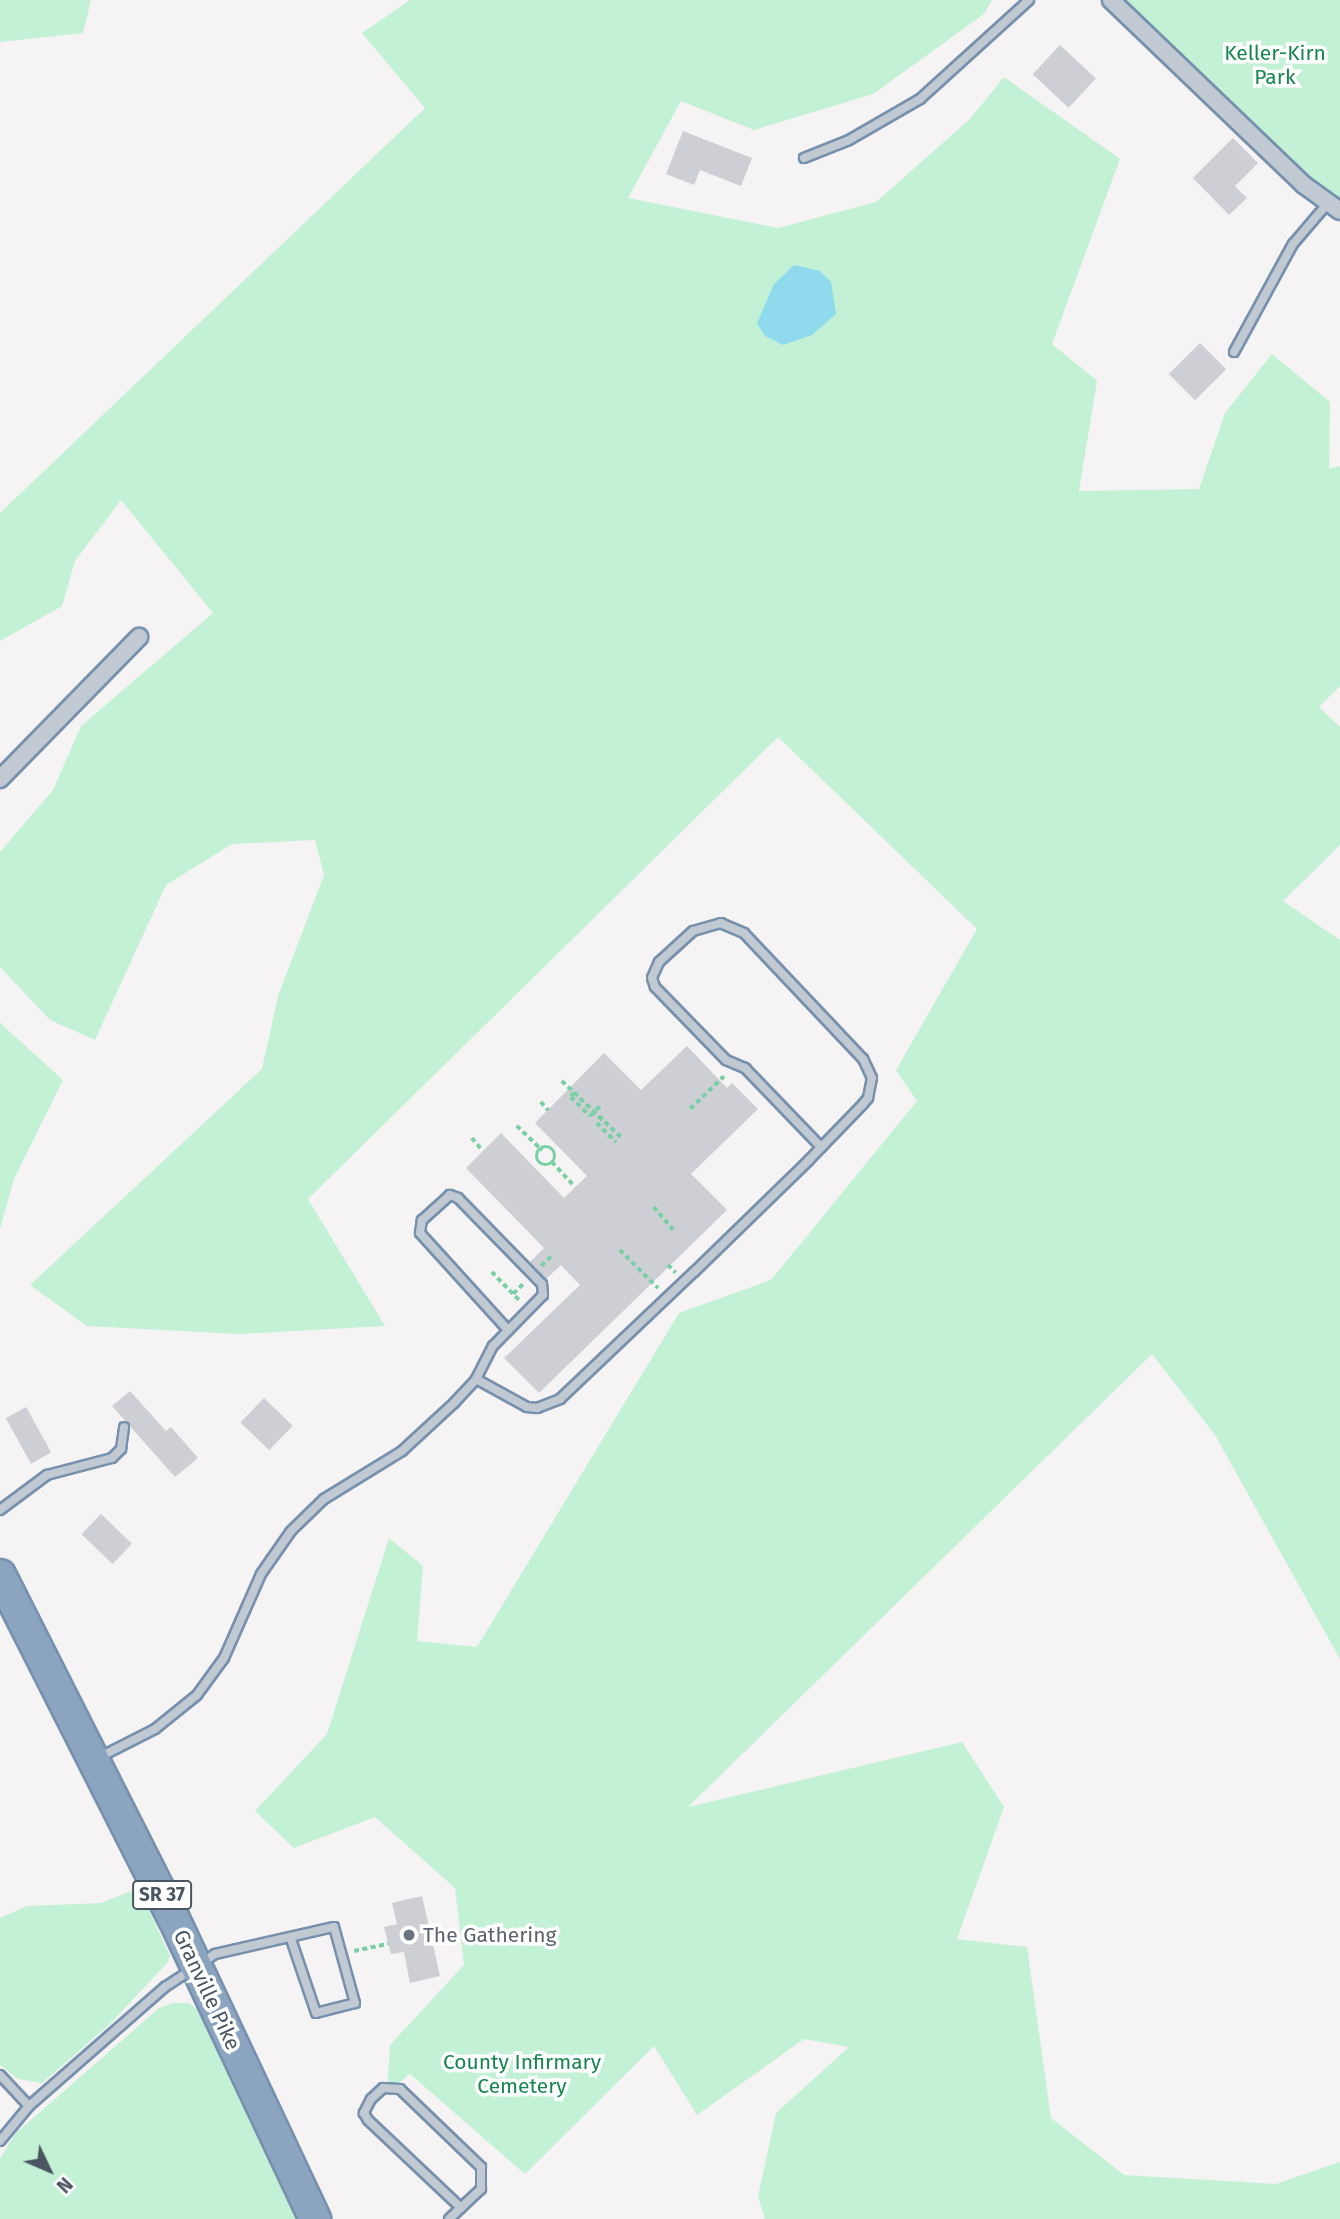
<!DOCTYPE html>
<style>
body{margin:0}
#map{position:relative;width:1340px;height:2219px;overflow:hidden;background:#f5f3f3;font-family:"Fira Sans",sans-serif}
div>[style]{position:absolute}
.green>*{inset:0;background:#c3f1d5}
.water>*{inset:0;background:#90daee}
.building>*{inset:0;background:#cdcfd5;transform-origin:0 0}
.path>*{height:3.5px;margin-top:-1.75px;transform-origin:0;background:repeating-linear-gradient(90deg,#7ad0a6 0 5px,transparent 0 8.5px)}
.path>.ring{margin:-1.75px;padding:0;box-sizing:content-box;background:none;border:3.5px solid #7ad0a6;border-radius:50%}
.roads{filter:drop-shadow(2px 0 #7690ad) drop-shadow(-2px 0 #7690ad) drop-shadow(0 2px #7690ad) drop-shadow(0 -2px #7690ad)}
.lane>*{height:8px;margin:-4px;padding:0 4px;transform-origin:4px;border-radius:4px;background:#c1cad2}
.street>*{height:16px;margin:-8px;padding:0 8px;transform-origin:8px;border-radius:8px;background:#c1cad2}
.highway>*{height:30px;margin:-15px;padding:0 15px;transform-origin:15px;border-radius:15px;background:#8ba5c1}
.dots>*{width:19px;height:19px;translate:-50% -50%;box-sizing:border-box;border:4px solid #fff;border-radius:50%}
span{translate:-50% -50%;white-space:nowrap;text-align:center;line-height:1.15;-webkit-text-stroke:7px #fff;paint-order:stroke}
.shield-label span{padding:2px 5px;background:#fff;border:2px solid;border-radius:5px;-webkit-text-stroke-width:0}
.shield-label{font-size:19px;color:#4a5661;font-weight:700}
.park-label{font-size:21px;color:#17864f}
.worship-label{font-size:21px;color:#5b616d}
.left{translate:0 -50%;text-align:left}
.street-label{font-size:21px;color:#4a5661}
.north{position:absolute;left:14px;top:2135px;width:70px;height:70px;-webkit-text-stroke:5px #fff;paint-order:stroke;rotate:134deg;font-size:19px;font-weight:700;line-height:28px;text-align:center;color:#4a5661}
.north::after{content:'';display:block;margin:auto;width:24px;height:32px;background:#4a5661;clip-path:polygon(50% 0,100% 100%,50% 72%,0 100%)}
</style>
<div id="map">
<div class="green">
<i style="clip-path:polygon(0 0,91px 0,83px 33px,0 42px)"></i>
<i style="clip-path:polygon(410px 0,992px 0,984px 14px,873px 94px,754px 130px,681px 101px,628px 198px,778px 228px,876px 202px,970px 119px,1004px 77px,1120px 159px,1052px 344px,1097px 381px,1079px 491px,1199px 489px,1225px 413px,1272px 354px,1330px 402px,1329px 469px,1340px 466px,1340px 686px,1319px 707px,1340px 727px,1340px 845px,1283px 901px,1340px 940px,1340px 1659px,1215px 1435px,1152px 1354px,688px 1807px,962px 1742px,1004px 1807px,957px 1939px,1027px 1947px,1051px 2118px,1124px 2175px,1276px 2184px,1340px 2162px,1340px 2219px,765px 2219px,758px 2197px,776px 2113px,849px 2047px,804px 2039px,697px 2115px,654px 2046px,525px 2174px,410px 2074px,387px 2093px,390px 2045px,464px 1965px,455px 1888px,375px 1817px,294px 1848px,255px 1811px,327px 1734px,389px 1538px,423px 1566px,417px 1641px,477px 1647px,679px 1313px,771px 1280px,917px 1101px,896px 1070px,977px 929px,778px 737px,308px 1199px,385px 1326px,238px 1334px,87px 1326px,30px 1285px,262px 1069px,278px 996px,324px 875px,315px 840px,232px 844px,166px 885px,95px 1040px,50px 1020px,0 967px,0 852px,53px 790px,81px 726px,213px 613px,121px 500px,75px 561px,62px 606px,0 641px,0 513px,425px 108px,362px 33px)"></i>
<i style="clip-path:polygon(1111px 0,1340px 0,1340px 211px)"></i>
<i style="clip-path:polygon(0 1023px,63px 1080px,14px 1179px,0 1229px)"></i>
<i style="clip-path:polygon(139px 1888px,170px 1956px,167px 1963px,109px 2025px,42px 2083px,18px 2079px,0 2065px,0 1918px,27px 1906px,101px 1903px)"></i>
<i style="clip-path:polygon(173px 2003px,189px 2003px,202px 2014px,301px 2219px,0 2219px,0 2159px,15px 2134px,159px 2008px)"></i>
</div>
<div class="water">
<i style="clip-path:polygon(794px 265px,820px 271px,831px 282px,836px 314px,812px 335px,783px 345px,765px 336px,757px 323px,774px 284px)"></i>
</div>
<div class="building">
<i style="left:1060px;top:45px;width:49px;height:40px;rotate:43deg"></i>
<i style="clip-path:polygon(683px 131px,752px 158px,741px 186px,700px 170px,694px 185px,666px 174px)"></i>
<i style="clip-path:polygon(1233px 138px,1258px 163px,1235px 186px,1247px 198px,1229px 215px,1193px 178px)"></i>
<i style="left:1200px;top:343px;width:37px;height:44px;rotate:45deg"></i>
<i style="clip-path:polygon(687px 1046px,727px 1088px,732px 1083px,758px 1109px,691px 1174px,727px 1210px,539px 1393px,504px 1358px,580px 1285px,561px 1265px,546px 1279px,530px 1262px,544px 1248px,466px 1168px,501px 1133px,564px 1198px,587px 1176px,535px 1123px,604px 1053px,641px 1090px)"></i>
<i style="clip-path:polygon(130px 1391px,166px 1431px,171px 1427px,198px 1458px,175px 1477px,112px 1406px)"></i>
<i style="left:264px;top:1398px;width:40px;height:34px;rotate:44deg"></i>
<i style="left:26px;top:1407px;width:52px;height:23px;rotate:61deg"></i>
<i style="left:101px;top:1514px;width:43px;height:28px;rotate:44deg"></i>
<i style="clip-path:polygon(422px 1896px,440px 1976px,410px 1983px,404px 1952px,391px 1954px,384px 1927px,397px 1924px,392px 1903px)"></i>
</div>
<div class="path">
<i style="left:562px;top:1081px;width:81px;rotate:43.5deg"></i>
<i style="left:574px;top:1093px;width:5px;rotate:127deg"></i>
<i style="left:571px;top:1097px;width:27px;rotate:45deg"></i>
<i style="left:590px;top:1116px;width:17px;rotate:-45deg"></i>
<i style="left:541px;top:1102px;width:11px;rotate:49deg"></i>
<i style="left:690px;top:1109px;width:47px;rotate:-44.1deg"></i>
<i style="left:603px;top:1117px;width:8px;rotate:135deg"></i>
<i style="left:597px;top:1123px;width:27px;rotate:45deg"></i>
<i style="left:517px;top:1126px;width:35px;rotate:44deg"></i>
<i style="left:472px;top:1138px;width:17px;rotate:50deg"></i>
<i class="ring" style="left:537px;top:1147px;width:14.5px;height:14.5px"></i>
<i style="left:552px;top:1162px;width:34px;rotate:47deg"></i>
<i style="left:654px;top:1207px;width:30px;rotate:50deg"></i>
<i style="left:620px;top:1250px;width:54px;rotate:45deg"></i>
<i style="left:668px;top:1265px;width:11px;rotate:45deg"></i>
<i style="left:541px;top:1266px;width:16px;rotate:-45deg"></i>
<i style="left:492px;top:1272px;width:40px;rotate:46deg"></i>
<i style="left:513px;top:1294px;width:16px;rotate:-45deg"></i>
<i style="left:354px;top:1951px;width:35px;rotate:-12deg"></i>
</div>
<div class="roads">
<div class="lane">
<i style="left:804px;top:158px;width:48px;rotate:-21.8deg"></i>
<i style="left:849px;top:140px;width:82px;rotate:-30deg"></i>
<i style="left:920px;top:99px;width:147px;rotate:-42.2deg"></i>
<i style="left:1234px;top:352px;width:123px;rotate:-61.4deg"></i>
<i style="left:1293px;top:244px;width:54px;rotate:-49.5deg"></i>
<i style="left:476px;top:1379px;width:58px;rotate:28.8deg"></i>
<i style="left:527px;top:1407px;width:10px;rotate:6deg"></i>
<i style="left:537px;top:1408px;width:25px;rotate:-21deg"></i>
<i style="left:560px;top:1399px;width:185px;rotate:-43.5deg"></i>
<i style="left:694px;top:1272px;width:159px;rotate:-44.2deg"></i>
<i style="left:808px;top:1161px;width:79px;rotate:-46deg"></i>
<i style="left:863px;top:1104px;width:8px;rotate:-50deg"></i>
<i style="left:868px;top:1098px;width:20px;rotate:-79deg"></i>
<i style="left:872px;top:1078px;width:21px;rotate:-115deg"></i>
<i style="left:863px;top:1059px;width:173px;rotate:-133.4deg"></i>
<i style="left:744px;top:933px;width:25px;rotate:-157deg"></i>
<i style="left:721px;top:923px;width:29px;rotate:164deg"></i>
<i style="left:693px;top:931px;width:46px;rotate:137.6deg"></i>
<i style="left:659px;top:962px;width:17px;rotate:114deg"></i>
<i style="left:652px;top:978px;width:9px;rotate:72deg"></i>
<i style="left:655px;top:987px;width:102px;rotate:45.8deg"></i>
<i style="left:726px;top:1060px;width:21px;rotate:23deg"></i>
<i style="left:745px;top:1068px;width:110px;rotate:46.1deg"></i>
<i style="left:0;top:1510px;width:59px;rotate:-36.7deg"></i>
<i style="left:47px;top:1475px;width:67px;rotate:-14.7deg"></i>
<i style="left:112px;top:1458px;width:13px;rotate:-45deg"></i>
<i style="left:121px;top:1449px;width:22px;rotate:-82deg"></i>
<i style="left:98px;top:1758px;width:64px;rotate:-27deg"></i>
<i style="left:155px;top:1729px;width:54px;rotate:-39deg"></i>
<i style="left:197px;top:1695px;width:46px;rotate:-53.9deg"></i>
<i style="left:224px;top:1658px;width:92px;rotate:-66.2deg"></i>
<i style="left:261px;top:1574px;width:52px;rotate:-55.1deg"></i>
<i style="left:291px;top:1531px;width:46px;rotate:-44.1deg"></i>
<i style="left:324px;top:1499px;width:92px;rotate:-31.6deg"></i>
<i style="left:402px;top:1451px;width:71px;rotate:-42.7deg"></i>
<i style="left:454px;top:1403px;width:33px;rotate:-47deg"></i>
<i style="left:476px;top:1379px;width:37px;rotate:-63deg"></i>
<i style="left:493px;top:1346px;width:71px;rotate:-45.6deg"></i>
<i style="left:543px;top:1295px;width:11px;rotate:-95deg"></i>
<i style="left:542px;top:1284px;width:120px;rotate:-134.3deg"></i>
<i style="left:458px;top:1198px;width:9px;rotate:-159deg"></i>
<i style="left:450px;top:1195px;width:38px;rotate:138deg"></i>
<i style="left:422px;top:1220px;width:13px;rotate:99deg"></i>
<i style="left:420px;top:1233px;width:131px;rotate:47.8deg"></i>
<i style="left:0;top:2075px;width:42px;rotate:46.9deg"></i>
<i style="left:0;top:2141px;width:45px;rotate:-50.4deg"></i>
<i style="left:29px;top:2106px;width:181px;rotate:-41.2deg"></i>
<i style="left:165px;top:1987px;width:60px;rotate:-33.4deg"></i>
<i style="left:215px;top:1954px;width:122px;rotate:-12.8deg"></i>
<i style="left:334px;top:1927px;width:79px;rotate:74.6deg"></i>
<i style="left:355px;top:2003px;width:40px;rotate:165.6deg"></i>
<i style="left:316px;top:2013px;width:78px;rotate:-108.7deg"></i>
<i style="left:449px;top:2219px;width:44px;rotate:-43.2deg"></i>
<i style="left:481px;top:2189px;width:22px;rotate:-90deg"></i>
<i style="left:481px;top:2167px;width:112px;rotate:-136.1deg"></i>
<i style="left:400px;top:2089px;width:17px;rotate:-177deg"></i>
<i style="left:383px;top:2088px;width:16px;rotate:137deg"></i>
<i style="left:371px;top:2099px;width:16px;rotate:117deg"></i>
<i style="left:364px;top:2113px;width:8px;rotate:60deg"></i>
<i style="left:368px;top:2120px;width:128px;rotate:43.4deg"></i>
</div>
<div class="street">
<i style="left:1111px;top:0;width:267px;rotate:43.8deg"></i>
<i style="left:1304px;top:185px;width:44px;rotate:35.8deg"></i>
<i style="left:0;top:779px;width:199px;rotate:-45.6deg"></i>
</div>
<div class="highway">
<i style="left:0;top:1575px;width:383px;rotate:63.2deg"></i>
<i style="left:173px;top:1917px;width:334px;rotate:64.8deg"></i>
</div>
</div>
<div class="dots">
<i style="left:409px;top:1935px;background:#6b7280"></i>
</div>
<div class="shield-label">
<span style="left:162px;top:1895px">SR 37</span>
</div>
<div class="park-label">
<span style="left:1275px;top:65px">Keller-Kirn<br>Park</span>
<span style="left:522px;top:2074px">County Infirmary<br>Cemetery</span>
</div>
<div class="worship-label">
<span class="left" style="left:423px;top:1935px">The Gathering</span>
</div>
<div class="street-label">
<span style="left:207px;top:1990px;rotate:65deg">Granville Pike</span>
</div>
<div class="north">N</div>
</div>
